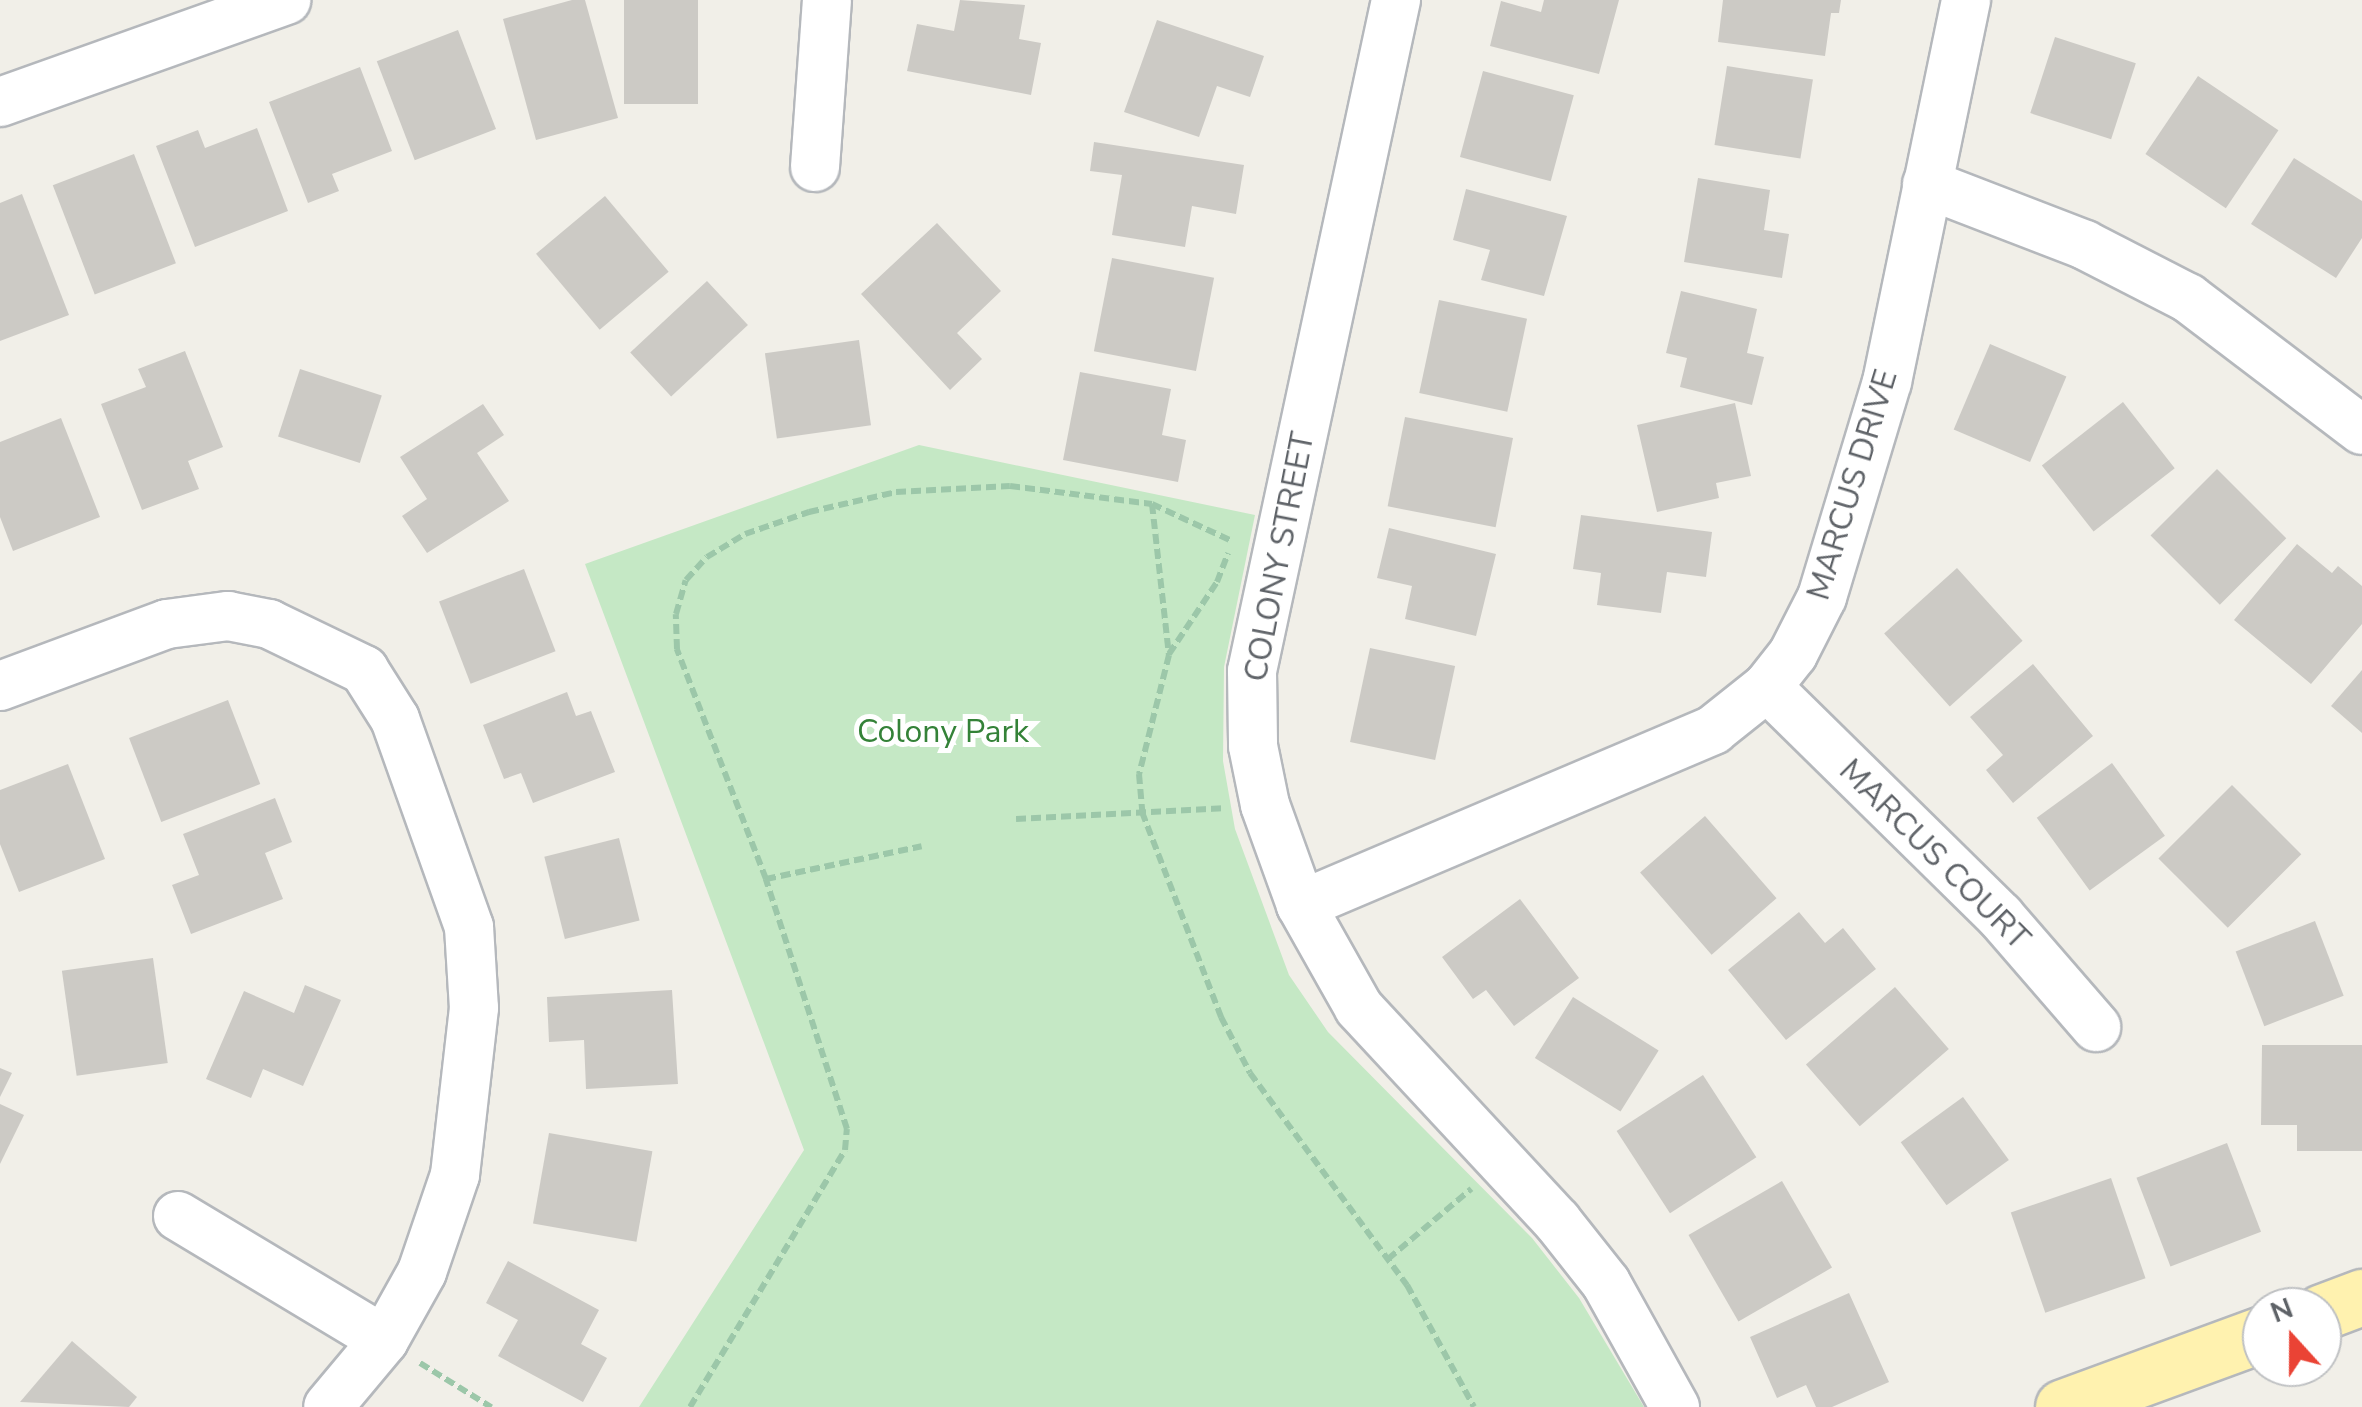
<!DOCTYPE html>
<style>
body{margin:0}
#map{position:relative;width:2362px;height:1407px;overflow:hidden;background:#f1efe8;font-family:"Nunito Sans",sans-serif}
div>[style]{position:absolute}
.green>*{inset:0;background:#c5e8c5}
.building>*{inset:0;background:#cccac5;transform-origin:0 0}
.path>*{height:6px;margin-top:-3px;transform-origin:0;background:repeating-linear-gradient(90deg,#9cc7a9 0 10px,transparent 0 15px)}
.roads{filter:drop-shadow(2px 0 #b5b8bc) drop-shadow(-2px 0 #b5b8bc) drop-shadow(0 2px #b5b8bc) drop-shadow(0 -2px #b5b8bc)}
.minor>*{height:48px;margin:-24px;padding:0 24px;transform-origin:24px;border-radius:24px;background:#fff}
.major>*{height:55px;margin:-27.5px;padding:0 27.5px;transform-origin:27.5px;border-radius:27.5px;background:#fff2af}
span{translate:-50% -50%;white-space:nowrap;text-align:center;line-height:1.15;-webkit-text-stroke:10px #fff;paint-order:stroke}
.street-label{font-size:32px;color:#5f6368}
.park-label{font-size:32px;color:#348238}
.north{position:absolute;left:2242px;top:1287px;width:100px;height:100px;box-sizing:border-box;background:#fff;border:2px solid #bfc1c3;border-radius:50%;rotate:339deg;font-size:28px;font-weight:700;line-height:40px;text-align:center;color:#5f6368}
.north::after{content:'';display:block;margin:auto;width:35px;height:45px;background:#ea4335;clip-path:polygon(50% 0,100% 100%,50% 72%,0 100%)}
</style>
<div id="map">
<div class="green">
<i style="clip-path:polygon(919px 445px,1255px 515px,1224px 667px,1223px 761px,1235px 829px,1289px 975px,1328px 1032px,1532px 1238px,1579px 1298px,1644px 1407px,639px 1407px,804px 1150px,585px 564px)"></i>
</div>
<div class="building">
<i style="clip-path:polygon(572px 0,585px 0,618px 118px,536px 140px,503px 19px)"></i>
<i style="left:624px;top:0;width:74px;height:104px"></i>
<i style="clip-path:polygon(960px 0,1025px 5px,1019px 39px,1041px 43px,1031px 95px,907px 71px,917px 24px,954px 31px)"></i>
<i style="clip-path:polygon(1544px 0,1619px 0,1599px 74px,1490px 46px,1501px 1px,1541px 12px)"></i>
<i style="clip-path:polygon(1723px 0,1841px 0,1839px 13px,1831px 13px,1825px 56px,1718px 42px)"></i>
<i style="clip-path:polygon(1157px 20px,1264px 56px,1250px 97px,1217px 86px,1199px 137px,1124px 112px)"></i>
<i style="left:458px;top:30px;width:106px;height:87px;rotate:69deg"></i>
<i style="left:2055px;top:37px;width:85px;height:80px;rotate:18deg"></i>
<i style="left:1727px;top:66px;width:87px;height:80px;rotate:9deg"></i>
<i style="clip-path:polygon(360px 67px,392px 151px,332px 174px,339px 191px,308px 203px,269px 102px)"></i>
<i style="left:1483px;top:71px;width:94px;height:89px;rotate:15deg"></i>
<i style="left:2198px;top:76px;width:97px;height:94px;rotate:34deg"></i>
<i style="clip-path:polygon(257px 128px,288px 211px,195px 247px,156px 146px,198px 130px,205px 148px)"></i>
<i style="clip-path:polygon(1094px 142px,1244px 165px,1236px 214px,1192px 206px,1185px 247px,1112px 235px,1122px 175px,1090px 171px)"></i>
<i style="left:134px;top:154px;width:117px;height:87px;rotate:69deg"></i>
<i style="clip-path:polygon(2294px 158px,2362px 201px,2362px 238px,2336px 278px,2251px 224px)"></i>
<i style="clip-path:polygon(1698px 178px,1770px 190px,1764px 230px,1789px 234px,1782px 278px,1684px 262px)"></i>
<i style="clip-path:polygon(1466px 189px,1567px 216px,1544px 296px,1481px 280px,1490px 250px,1453px 240px)"></i>
<i style="clip-path:polygon(22px 194px,69px 315px,0 341px,0 203px)"></i>
<i style="left:605px;top:196px;width:99px;height:90px;rotate:50deg"></i>
<i style="clip-path:polygon(937px 223px,1001px 291px,957px 333px,982px 359px,950px 390px,861px 294px)"></i>
<i style="left:1112px;top:258px;width:104px;height:95px;rotate:11deg"></i>
<i style="left:707px;top:281px;width:60px;height:105px;rotate:47deg"></i>
<i style="clip-path:polygon(1681px 291px,1757px 309px,1747px 353px,1764px 357px,1752px 405px,1680px 387px,1687px 358px,1666px 353px)"></i>
<i style="left:1439px;top:300px;width:90px;height:95px;rotate:12deg"></i>
<i style="left:859px;top:340px;width:86px;height:95px;rotate:82deg"></i>
<i style="left:1990px;top:344px;width:83px;height:93px;rotate:23deg"></i>
<i style="clip-path:polygon(185px 351px,223px 447px,188px 461px,199px 489px,142px 510px,101px 404px,146px 387px,138px 369px)"></i>
<i style="left:300px;top:369px;width:86px;height:71px;rotate:18deg"></i>
<i style="clip-path:polygon(1080px 372px,1171px 389px,1162px 435px,1186px 440px,1178px 482px,1063px 460px)"></i>
<i style="left:2123px;top:402px;width:84px;height:103px;rotate:52deg"></i>
<i style="clip-path:polygon(1735px 403px,1751px 476px,1716px 483px,1719px 498px,1657px 512px,1637px 425px)"></i>
<i style="clip-path:polygon(483px 404px,504px 435px,477px 453px,509px 501px,427px 553px,402px 516px,427px 499px,400px 457px)"></i>
<i style="left:1405px;top:417px;width:110px;height:91px;rotate:11deg"></i>
<i style="clip-path:polygon(61px 418px,100px 517px,13px 551px,0 517px,0 442px)"></i>
<i style="left:2217px;top:469px;width:98px;height:94px;rotate:45deg"></i>
<i style="clip-path:polygon(1581px 515px,1712px 532px,1706px 577px,1667px 572px,1661px 613px,1597px 605px,1601px 573px,1573px 569px)"></i>
<i style="clip-path:polygon(1389px 528px,1496px 554px,1476px 636px,1405px 619px,1412px 586px,1377px 578px)"></i>
<i style="clip-path:polygon(2297px 544px,2332px 573px,2338px 566px,2362px 586px,2362px 624px,2311px 684px,2234px 620px)"></i>
<i style="left:1957px;top:568px;width:98px;height:98px;rotate:48deg"></i>
<i style="left:524px;top:569px;width:88px;height:91px;rotate:69deg"></i>
<i style="left:1370px;top:648px;width:87px;height:96px;rotate:12deg"></i>
<i style="clip-path:polygon(2033px 664px,2093px 736px,2013px 803px,1986px 770px,2003px 755px,1970px 717px)"></i>
<i style="clip-path:polygon(2362px 670px,2362px 733px,2331px 706px)"></i>
<i style="clip-path:polygon(567px 692px,576px 716px,591px 711px,615px 772px,533px 803px,521px 773px,504px 779px,483px 725px)"></i>
<i style="left:228px;top:700px;width:90px;height:106px;rotate:69deg"></i>
<i style="left:2112px;top:763px;width:90px;height:93px;rotate:54deg"></i>
<i style="clip-path:polygon(68px 764px,105px 859px,19px 892px,0 844px,0 790px)"></i>
<i style="left:2232px;top:785px;width:98px;height:104px;rotate:45deg"></i>
<i style="clip-path:polygon(275px 798px,292px 842px,265px 853px,283px 899px,191px 934px,172px 885px,199px 875px,183px 834px)"></i>
<i style="left:1705px;top:816px;width:109px;height:86px;rotate:49deg"></i>
<i style="left:619px;top:838px;width:85px;height:77px;rotate:76deg"></i>
<i style="clip-path:polygon(1520px 899px,1579px 978px,1514px 1026px,1486px 990px,1473px 999px,1442px 957px)"></i>
<i style="clip-path:polygon(1799px 912px,1825px 943px,1843px 928px,1876px 969px,1786px 1040px,1728px 970px)"></i>
<i style="left:2315px;top:921px;width:80px;height:85px;rotate:69deg"></i>
<i style="left:153px;top:958px;width:106px;height:92px;rotate:82deg"></i>
<i style="clip-path:polygon(305px 985px,341px 1000px,303px 1086px,263px 1069px,251px 1098px,206px 1079px,244px 991px,294px 1013px)"></i>
<i style="left:1895px;top:987px;width:82px;height:118px;rotate:49deg"></i>
<i style="clip-path:polygon(672px 990px,678px 1084px,586px 1089px,584px 1040px,549px 1042px,547px 997px)"></i>
<i style="left:1573px;top:997px;width:101px;height:72px;rotate:32deg"></i>
<i style="clip-path:polygon(2262px 1045px,2362px 1045px,2362px 1151px,2297px 1151px,2297px 1125px,2261px 1125px)"></i>
<i style="clip-path:polygon(0 1068px,12px 1073px,0 1097px)"></i>
<i style="left:1703px;top:1075px;width:98px;height:103px;rotate:57deg"></i>
<i style="left:1963px;top:1097px;width:78px;height:77px;rotate:54deg"></i>
<i style="clip-path:polygon(0 1104px,24px 1115px,0 1164px)"></i>
<i style="left:549px;top:1133px;width:105px;height:92px;rotate:10deg"></i>
<i style="left:2227px;top:1143px;width:95px;height:97px;rotate:69deg"></i>
<i style="left:2111px;top:1178px;width:106px;height:106px;rotate:71deg"></i>
<i style="left:1782px;top:1181px;width:100px;height:108px;rotate:60deg"></i>
<i style="clip-path:polygon(508px 1261px,599px 1310px,581px 1344px,607px 1358px,583px 1402px,498px 1356px,518px 1320px,486px 1303px)"></i>
<i style="clip-path:polygon(1849px 1293px,1889px 1382px,1832px 1407px,1816px 1407px,1806px 1385px,1777px 1398px,1750px 1337px)"></i>
<i style="clip-path:polygon(72px 1341px,137px 1397px,129px 1407px,20px 1402px)"></i>
</div>
<div class="path">
<i style="left:1152px;top:504px;width:88px;rotate:24.8deg"></i>
<i style="left:1169px;top:654px;width:87px;rotate:-56.3deg"></i>
<i style="left:1217px;top:582px;width:31px;rotate:-69deg"></i>
<i style="left:1016px;top:819px;width:207px;rotate:-3deg"></i>
<i style="left:766px;top:879px;width:159px;rotate:-11.9deg"></i>
<i style="left:1388px;top:1259px;width:109px;rotate:-40.1deg"></i>
<i style="left:420px;top:1363px;width:84px;rotate:31.8deg"></i>
<i style="left:690px;top:1407px;width:300px;rotate:-58.9deg"></i>
<i style="left:845px;top:1150px;width:21px;rotate:-85deg"></i>
<i style="left:847px;top:1129px;width:263px;rotate:-108deg"></i>
<i style="left:766px;top:879px;width:247px;rotate:-111.2deg"></i>
<i style="left:677px;top:649px;width:35px;rotate:-92deg"></i>
<i style="left:676px;top:614px;width:35px;rotate:-74deg"></i>
<i style="left:686px;top:580px;width:31px;rotate:-48deg"></i>
<i style="left:707px;top:557px;width:44px;rotate:-31.2deg"></i>
<i style="left:745px;top:534px;width:68px;rotate:-19deg"></i>
<i style="left:809px;top:512px;width:89px;rotate:-12.9deg"></i>
<i style="left:896px;top:492px;width:114px;rotate:-3deg"></i>
<i style="left:1010px;top:486px;width:143px;rotate:7.2deg"></i>
<i style="left:1152px;top:504px;width:152px;rotate:83.6deg"></i>
<i style="left:1169px;top:655px;width:123px;rotate:104.1deg"></i>
<i style="left:1139px;top:774px;width:38px;rotate:85deg"></i>
<i style="left:1142px;top:812px;width:220px;rotate:68.9deg"></i>
<i style="left:1221px;top:1017px;width:63px;rotate:62.6deg"></i>
<i style="left:1250px;top:1073px;width:264px;rotate:53.5deg"></i>
<i style="left:1407px;top:1285px;width:139px;rotate:61.2deg"></i>
</div>
<div class="roads">
<div class="minor">
<i style="left:1396px;top:0;width:686px;rotate:102.11deg"></i>
<i style="left:1252px;top:671px;width:75px;rotate:89.2deg"></i>
<i style="left:1253px;top:746px;width:60px;rotate:78.5deg"></i>
<i style="left:1265px;top:805px;width:106px;rotate:70.2deg"></i>
<i style="left:1301px;top:905px;width:118px;rotate:60.6deg"></i>
<i style="left:1359px;top:1008px;width:291px;rotate:47.1deg"></i>
<i style="left:1557px;top:1221px;width:79px;rotate:51.7deg"></i>
<i style="left:1606px;top:1283px;width:142px;rotate:60.9deg"></i>
<i style="left:0;top:102px;width:304px;rotate:-19.6deg"></i>
<i style="left:815px;top:167px;width:167px;rotate:-85.9deg"></i>
<i style="left:1927px;top:184px;width:169px;rotate:21.1deg"></i>
<i style="left:2085px;top:245px;width:116px;rotate:27.2deg"></i>
<i style="left:2188px;top:298px;width:218px;rotate:37.2deg"></i>
<i style="left:0;top:686px;width:178px;rotate:-20.4deg"></i>
<i style="left:167px;top:624px;width:62px;rotate:-7.5deg"></i>
<i style="left:228px;top:616px;width:42px;rotate:11deg"></i>
<i style="left:269px;top:624px;width:106px;rotate:25.8deg"></i>
<i style="left:364px;top:670px;width:58px;rotate:57.7deg"></i>
<i style="left:395px;top:719px;width:221px;rotate:70.4deg"></i>
<i style="left:469px;top:927px;width:81px;rotate:86.5deg"></i>
<i style="left:474px;top:1008px;width:168px;rotate:96.5deg"></i>
<i style="left:455px;top:1175px;width:102px;rotate:108.8deg"></i>
<i style="left:422px;top:1272px;width:78px;rotate:119.2deg"></i>
<i style="left:384px;top:1340px;width:87px;rotate:129.9deg"></i>
<i style="left:1767px;top:687px;width:327px;rotate:44.5deg"></i>
<i style="left:2000px;top:916px;width:147px;rotate:49.1deg"></i>
<i style="left:1301px;top:905px;width:448px;rotate:-23deg"></i>
<i style="left:1713px;top:730px;width:69px;rotate:-38.5deg"></i>
<i style="left:1767px;top:687px;width:42px;rotate:-51.8deg"></i>
<i style="left:1793px;top:654px;width:64px;rotate:-63deg"></i>
<i style="left:1822px;top:597px;width:225px;rotate:-73.2deg"></i>
<i style="left:1887px;top:382px;width:390px;rotate:-78.3deg"></i>
<i style="left:178px;top:1216px;width:240px;rotate:31deg"></i>
</div>
<div class="major">
<i style="left:2322px;top:1312px;width:43px;rotate:-20.6deg"></i>
<i style="left:2063px;top:1407px;width:212px;rotate:-20.1deg"></i>
</div>
</div>
<div class="street-label">
<span style="left:1853px;top:485px;rotate:-73deg">MARCUS DRIVE</span>
<span style="left:1280px;top:557px;rotate:-79deg">COLONY STREET</span>
<span style="left:1934px;top:855px;rotate:45deg">MARCUS COURT</span>
</div>
<div class="park-label">
<span style="left:943px;top:732px">Colony Park</span>
</div>
<div class="north">N</div>
</div>
